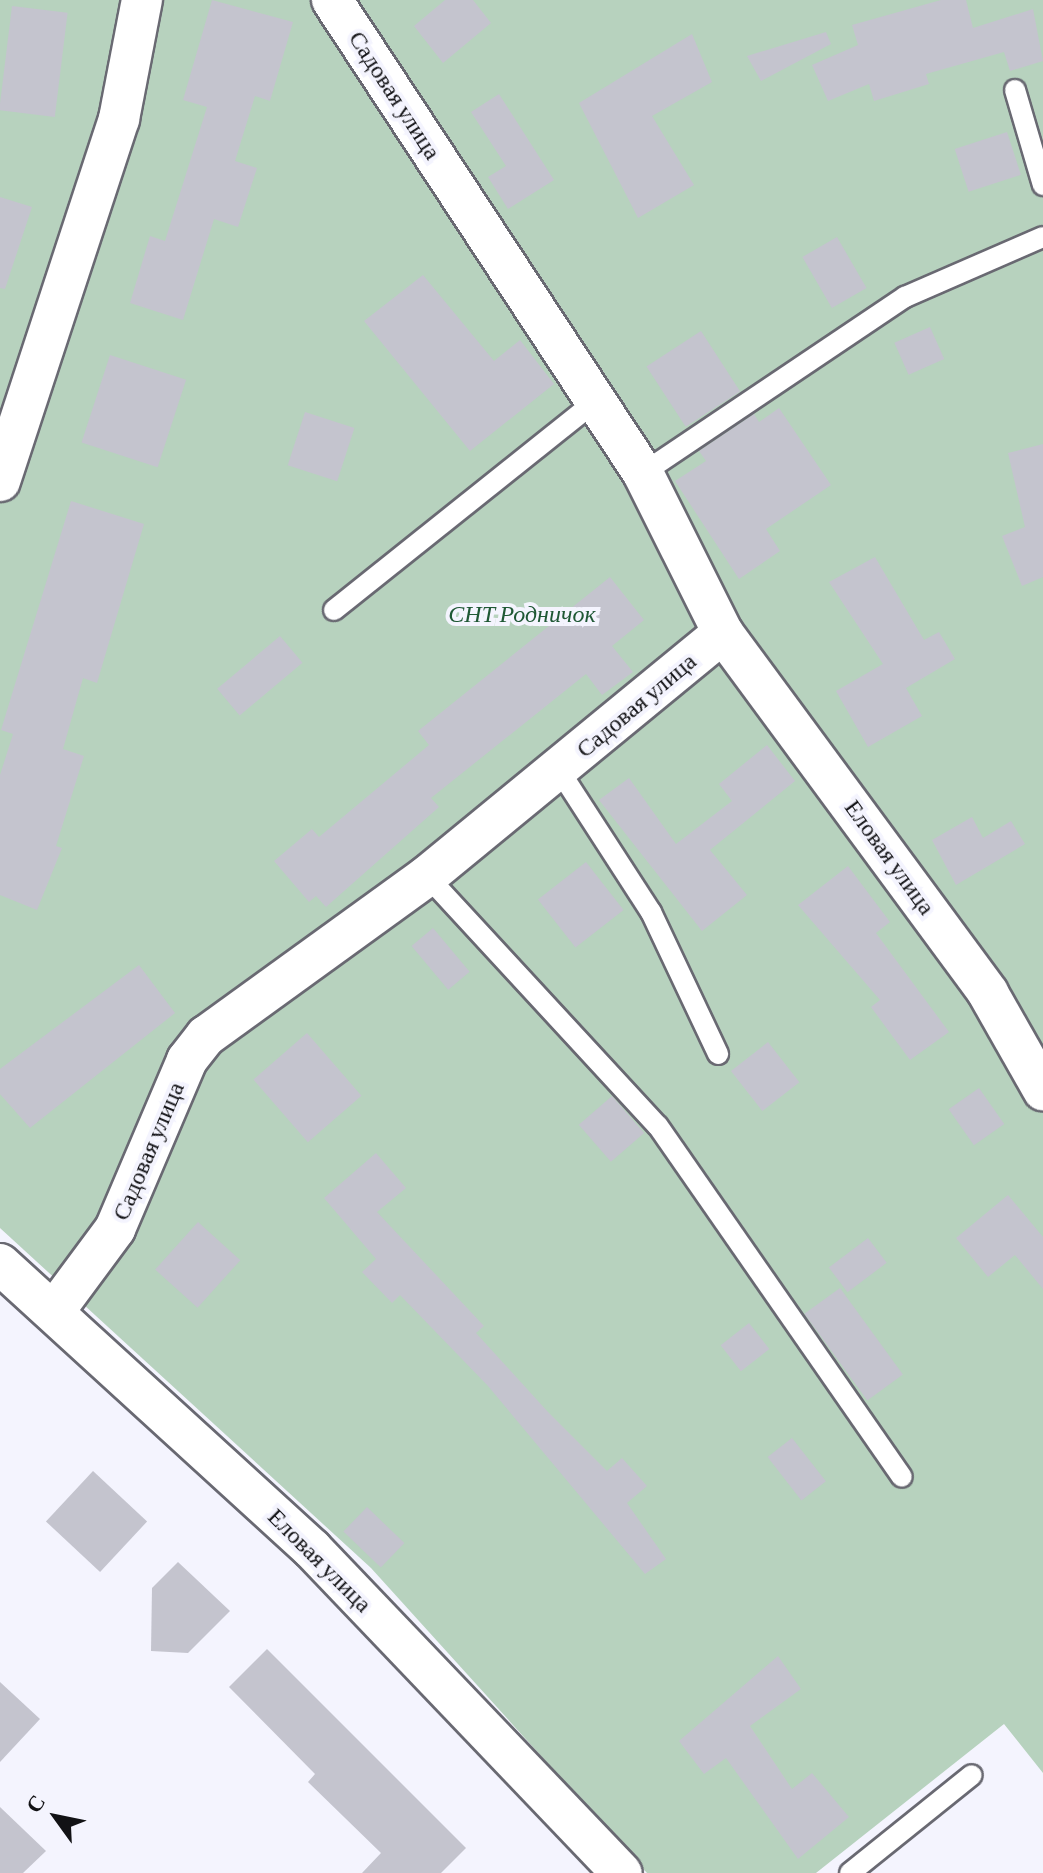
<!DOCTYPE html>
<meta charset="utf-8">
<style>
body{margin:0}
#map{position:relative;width:1043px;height:1873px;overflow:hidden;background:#f4f4fe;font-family:"Crimson Pro",serif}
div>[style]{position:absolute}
.green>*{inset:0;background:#b7d2be}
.building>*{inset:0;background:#c4c4ce;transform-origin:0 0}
.roads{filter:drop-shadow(2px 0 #696972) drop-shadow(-2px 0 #696972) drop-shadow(0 2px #696972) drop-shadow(0 -2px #696972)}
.service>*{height:20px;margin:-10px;padding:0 10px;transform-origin:10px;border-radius:10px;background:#fff}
.minor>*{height:40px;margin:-20px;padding:0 20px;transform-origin:20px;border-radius:20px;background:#fff}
span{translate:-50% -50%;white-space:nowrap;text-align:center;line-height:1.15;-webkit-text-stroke:8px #f4f4fe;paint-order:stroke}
.street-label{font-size:24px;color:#121215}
.park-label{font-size:24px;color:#1f5835;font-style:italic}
.north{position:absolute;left:16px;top:1777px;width:80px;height:80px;-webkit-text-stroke:6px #f4f4fe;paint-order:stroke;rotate:303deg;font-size:22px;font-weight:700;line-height:32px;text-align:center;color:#121215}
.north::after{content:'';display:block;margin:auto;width:28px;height:36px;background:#121215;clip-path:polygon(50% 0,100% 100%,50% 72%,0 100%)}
</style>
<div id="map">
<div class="green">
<i style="clip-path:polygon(0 0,1043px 0,1043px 1773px,1004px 1724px,816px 1873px,647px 1873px,371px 1568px,0 1228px)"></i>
</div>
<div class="building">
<i style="clip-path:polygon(212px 0,293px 22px,270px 101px,255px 96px,235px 161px,257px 168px,238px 227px,214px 219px,183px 320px,130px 303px,150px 236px,165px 241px,207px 107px,183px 100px)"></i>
<i style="clip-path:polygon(445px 0,473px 0,491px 23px,443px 63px,414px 26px)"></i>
<i style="clip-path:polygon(941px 0,966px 0,973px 28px,1033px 9px,1043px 61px,1010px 71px,1004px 52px,926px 74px,929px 84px,874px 101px,869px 84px,828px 101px,812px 65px,858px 45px,852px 25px)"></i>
<i style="left:12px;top:6px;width:56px;height:105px;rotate:7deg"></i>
<i style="clip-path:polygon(826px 32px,831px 44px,761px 81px,747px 56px)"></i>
<i style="clip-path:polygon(692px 34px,712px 82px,652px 116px,694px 185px,638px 218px,579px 103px)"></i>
<i style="clip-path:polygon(499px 94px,554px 180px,508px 209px,488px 177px,506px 166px,471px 112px)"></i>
<i style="left:1007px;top:132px;width:45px;height:55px;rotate:72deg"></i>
<i style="clip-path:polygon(0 197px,32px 207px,5px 289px,0 288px)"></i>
<i style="left:837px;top:237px;width:59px;height:40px;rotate:60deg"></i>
<i style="clip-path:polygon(423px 275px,494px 361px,520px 340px,554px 384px,470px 451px,364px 321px)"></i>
<i style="left:930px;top:327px;width:35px;height:39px;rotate:66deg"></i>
<i style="left:701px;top:331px;width:72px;height:65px;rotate:57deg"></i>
<i style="left:110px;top:355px;width:80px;height:92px;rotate:18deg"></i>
<i style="clip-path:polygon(779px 408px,831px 485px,766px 529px,780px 551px,739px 579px,675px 481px,706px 461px,699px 451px,754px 414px,759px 422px)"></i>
<i style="left:305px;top:412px;width:52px;height:56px;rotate:18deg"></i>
<i style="clip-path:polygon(1043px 444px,1043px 577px,1022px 586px,1002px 536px,1025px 527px,1008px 453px)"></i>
<i style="clip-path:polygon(71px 501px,144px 524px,97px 683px,83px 678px,63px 749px,84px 756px,56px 846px,62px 848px,37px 910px,0 895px,0 775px,13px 734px,1px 730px)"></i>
<i style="clip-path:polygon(875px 557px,924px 640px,939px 632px,955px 659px,906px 688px,922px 716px,868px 747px,836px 691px,883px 664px,829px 582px)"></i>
<i style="clip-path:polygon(610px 577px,644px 620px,612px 646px,633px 672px,602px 695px,586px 674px,431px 798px,439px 807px,326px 907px,316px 896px,309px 902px,274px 861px,312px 829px,319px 837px,429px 745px,418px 731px)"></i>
<i style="left:280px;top:636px;width:35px;height:82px;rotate:50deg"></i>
<i style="clip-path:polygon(767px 745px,795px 781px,710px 850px,747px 895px,702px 931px,599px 800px,629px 778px,676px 844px,732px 801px,719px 784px)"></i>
<i style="clip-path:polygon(972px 817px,983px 838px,1011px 821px,1025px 844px,956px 885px,932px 840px)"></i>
<i style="left:586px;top:862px;width:61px;height:61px;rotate:52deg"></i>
<i style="clip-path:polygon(848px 866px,890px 922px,876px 933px,949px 1032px,910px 1060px,871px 1007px,880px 1000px,798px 905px)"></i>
<i style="left:433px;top:928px;width:57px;height:28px;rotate:50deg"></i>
<i style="clip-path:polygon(139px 965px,175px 1013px,30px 1128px,0 1094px,0 1069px)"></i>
<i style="left:307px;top:1033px;width:83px;height:71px;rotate:49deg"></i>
<i style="left:768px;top:1042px;width:51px;height:47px;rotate:52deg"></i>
<i style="left:979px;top:1088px;width:44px;height:37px;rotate:55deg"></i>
<i style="left:612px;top:1096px;width:49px;height:44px;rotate:49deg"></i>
<i style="clip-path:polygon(376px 1153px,406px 1188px,377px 1212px,484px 1326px,476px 1333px,548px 1412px,607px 1471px,622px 1458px,647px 1486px,627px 1503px,666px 1559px,645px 1574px,488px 1386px,400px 1295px,392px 1303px,362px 1272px,376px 1259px,324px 1198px)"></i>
<i style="clip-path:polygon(1008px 1195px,1043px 1237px,1043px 1289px,1015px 1255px,988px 1277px,956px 1238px)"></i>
<i style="left:198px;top:1222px;width:57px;height:64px;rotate:42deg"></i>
<i style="left:868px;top:1238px;width:31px;height:49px;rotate:53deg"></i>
<i style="left:840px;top:1288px;width:107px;height:44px;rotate:54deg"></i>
<i style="left:749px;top:1323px;width:33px;height:36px;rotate:52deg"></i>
<i style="left:792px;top:1438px;width:55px;height:31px;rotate:52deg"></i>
<i style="left:93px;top:1471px;width:74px;height:69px;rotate:43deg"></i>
<i style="left:367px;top:1507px;width:52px;height:34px;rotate:44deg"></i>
<i style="clip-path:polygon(178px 1562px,230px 1611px,188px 1653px,151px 1651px,152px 1588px)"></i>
<i style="clip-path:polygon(267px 1649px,466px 1848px,441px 1873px,362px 1873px,381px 1853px,308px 1782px,315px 1774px,229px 1687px)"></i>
<i style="clip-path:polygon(778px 1656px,801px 1689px,750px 1726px,792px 1789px,812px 1773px,849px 1817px,798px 1859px,726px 1758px,704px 1774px,679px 1741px)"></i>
<i style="clip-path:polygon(0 1682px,40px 1719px,0 1762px)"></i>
<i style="clip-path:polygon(0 1807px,46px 1851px,23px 1873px,0 1873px)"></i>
</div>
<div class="roads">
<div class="service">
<i style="left:1015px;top:90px;width:99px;rotate:73.6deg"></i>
<i style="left:643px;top:473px;width:316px;rotate:-33.9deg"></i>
<i style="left:905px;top:297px;width:150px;rotate:-23.5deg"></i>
<i style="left:334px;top:610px;width:334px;rotate:-38.6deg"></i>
<i style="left:559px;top:770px;width:169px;rotate:57.1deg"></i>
<i style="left:651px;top:912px;width:157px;rotate:64.7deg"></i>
<i style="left:427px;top:876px;width:340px;rotate:47.3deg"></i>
<i style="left:658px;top:1126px;width:427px;rotate:55.2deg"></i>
<i style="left:850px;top:1873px;width:156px;rotate:-38.8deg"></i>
</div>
<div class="minor">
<i style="left:0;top:481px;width:381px;rotate:-71.8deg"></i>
<i style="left:119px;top:119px;width:121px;rotate:-79.1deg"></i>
<i style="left:723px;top:633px;width:447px;rotate:53.6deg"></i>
<i style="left:988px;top:993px;width:112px;rotate:60.4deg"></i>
<i style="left:0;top:1264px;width:423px;rotate:42.4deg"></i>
<i style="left:312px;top:1549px;width:448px;rotate:46.3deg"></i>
<i style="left:55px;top:1310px;width:101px;rotate:-53.5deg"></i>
<i style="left:115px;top:1229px;width:184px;rotate:-66.9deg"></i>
<i style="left:187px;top:1060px;width:31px;rotate:-52deg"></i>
<i style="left:206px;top:1036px;width:273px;rotate:-35.9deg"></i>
<i style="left:427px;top:876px;width:383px;rotate:-39.4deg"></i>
<i style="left:723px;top:633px;width:179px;rotate:-116.6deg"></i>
<i style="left:643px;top:473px;width:566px;rotate:-123.33deg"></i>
</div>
</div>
<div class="street-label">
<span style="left:395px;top:95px;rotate:57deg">Садовая улица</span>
<span style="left:636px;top:705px;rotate:-40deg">Садовая улица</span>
<span style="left:890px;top:857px;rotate:54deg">Еловая улица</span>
<span style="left:148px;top:1151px;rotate:-67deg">Садовая улица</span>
<span style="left:320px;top:1560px;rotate:45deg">Еловая улица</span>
</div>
<div class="park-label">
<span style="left:522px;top:614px">СНТ Родничок</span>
</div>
<div class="north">С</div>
</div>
